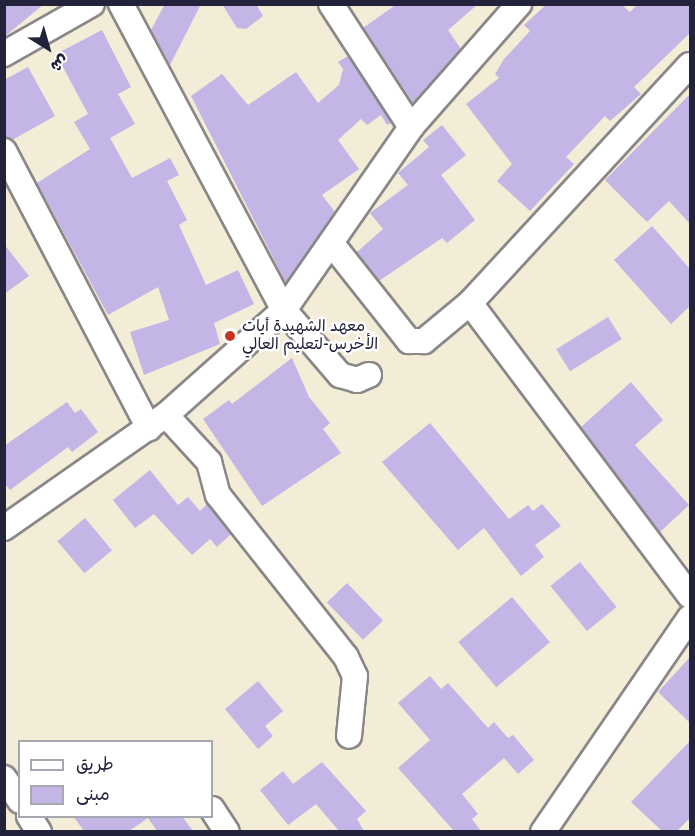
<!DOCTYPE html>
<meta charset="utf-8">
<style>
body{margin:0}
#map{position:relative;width:695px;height:836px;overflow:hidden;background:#f3ecd6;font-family:"Balsamiq Sans","Playpen Sans Arabic",sans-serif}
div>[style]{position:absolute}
.building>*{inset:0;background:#c3b5e5;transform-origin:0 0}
.roads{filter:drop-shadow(2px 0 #8a8788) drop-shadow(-2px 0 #8a8788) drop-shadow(0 2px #8a8788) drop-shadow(0 -2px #8a8788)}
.minor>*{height:24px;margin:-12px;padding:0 12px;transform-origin:12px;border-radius:12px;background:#fff}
.dots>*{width:16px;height:16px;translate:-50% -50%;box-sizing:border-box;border:3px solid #fff;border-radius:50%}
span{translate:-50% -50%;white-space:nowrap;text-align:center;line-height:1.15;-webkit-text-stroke:5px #fff;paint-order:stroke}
.poi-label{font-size:16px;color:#22223b}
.left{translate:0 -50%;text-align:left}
.frame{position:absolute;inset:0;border:6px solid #22223b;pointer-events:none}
.legend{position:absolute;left:18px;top:740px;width:195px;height:78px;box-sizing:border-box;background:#fff;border:2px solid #a7a7b1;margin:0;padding:8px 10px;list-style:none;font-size:18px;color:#22223b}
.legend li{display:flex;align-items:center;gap:12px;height:30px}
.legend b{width:30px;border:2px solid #a7a7b1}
.north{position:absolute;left:18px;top:18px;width:60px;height:60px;-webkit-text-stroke:4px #fff;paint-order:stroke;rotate:143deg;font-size:16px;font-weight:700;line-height:24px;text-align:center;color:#22223b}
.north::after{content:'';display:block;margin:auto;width:21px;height:27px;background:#22223b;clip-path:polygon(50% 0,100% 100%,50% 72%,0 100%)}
</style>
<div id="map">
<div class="building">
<i style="clip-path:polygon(4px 4px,44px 4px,4px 37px)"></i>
<i style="clip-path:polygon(165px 4px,201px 4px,170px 65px,151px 30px)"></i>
<i style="clip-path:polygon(222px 4px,256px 4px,263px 16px,246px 29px,237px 28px)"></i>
<i style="clip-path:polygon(397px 4px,478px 4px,448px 30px,461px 49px,413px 103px,363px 28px)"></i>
<i style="clip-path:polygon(547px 4px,621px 4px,630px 12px,638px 4px,690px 4px,690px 33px,634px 87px,641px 94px,610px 121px,605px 116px,566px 157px,574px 164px,530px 211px,497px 181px,512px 164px,466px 104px,499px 78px,495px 74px,504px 59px,530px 31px,524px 25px)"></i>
<i style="clip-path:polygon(102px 30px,131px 87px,118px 94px,135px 124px,110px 138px,132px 178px,170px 158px,179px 175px,167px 181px,187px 220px,179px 225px,206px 285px,238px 270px,254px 304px,214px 323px,220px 344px,144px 375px,130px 332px,169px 320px,158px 287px,108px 315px,37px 183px,90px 149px,74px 122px,88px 114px,56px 54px)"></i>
<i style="clip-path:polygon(348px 56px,391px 123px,387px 125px,381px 115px,367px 125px,361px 119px,338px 140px,359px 169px,322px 195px,335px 212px,286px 283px,191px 96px,222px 74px,248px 105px,296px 72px,318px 103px,339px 85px,343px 69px,338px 62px)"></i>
<i style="clip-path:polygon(28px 67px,55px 116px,12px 140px,4px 137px,4px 80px)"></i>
<i style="clip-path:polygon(690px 94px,690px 224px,669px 201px,647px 222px,605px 180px)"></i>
<i style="clip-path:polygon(442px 125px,466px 155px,441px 175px,475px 220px,447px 243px,442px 238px,379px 281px,357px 252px,383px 229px,370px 213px,408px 185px,398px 173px,429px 147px,423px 140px)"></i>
<i style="clip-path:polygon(652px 226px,690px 269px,690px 306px,671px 324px,614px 260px)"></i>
<i style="clip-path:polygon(4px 244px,29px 276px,4px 294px)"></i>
<i style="left:608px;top:317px;width:26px;height:61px;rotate:58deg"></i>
<i style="clip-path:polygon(292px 358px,309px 397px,330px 423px,323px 429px,341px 453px,262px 506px,203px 419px,229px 400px,232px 404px)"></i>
<i style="clip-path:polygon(631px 382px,663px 420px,635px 445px,689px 505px,660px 532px,581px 427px)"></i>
<i style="clip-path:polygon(67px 402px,75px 413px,81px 409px,98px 432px,72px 452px,68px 447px,10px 490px,4px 483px,4px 446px)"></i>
<i style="clip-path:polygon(430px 423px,509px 519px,528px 505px,533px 511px,542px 504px,561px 526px,535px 545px,544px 557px,521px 576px,484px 528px,458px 550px,382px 462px)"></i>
<i style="clip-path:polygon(150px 470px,178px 505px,188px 497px,200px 511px,207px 504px,231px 534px,217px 547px,210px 539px,192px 555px,154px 514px,135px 528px,113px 500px)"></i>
<i style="left:85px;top:518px;width:42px;height:36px;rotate:50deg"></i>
<i style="left:580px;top:562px;width:58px;height:38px;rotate:51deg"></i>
<i style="left:347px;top:583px;width:52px;height:28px;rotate:46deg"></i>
<i style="left:512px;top:597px;width:59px;height:70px;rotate:50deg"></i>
<i style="clip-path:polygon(690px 657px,690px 723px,658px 692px)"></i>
<i style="clip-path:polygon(430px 676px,441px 689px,448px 683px,488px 728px,494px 722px,508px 738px,513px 735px,534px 760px,518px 774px,504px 758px,462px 794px,478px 814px,472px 819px,481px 831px,454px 831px,398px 768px,430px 740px,398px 703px)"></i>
<i style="clip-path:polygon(258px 681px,283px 711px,265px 726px,273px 736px,258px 749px,225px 709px)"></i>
<i style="clip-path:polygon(690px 741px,690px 818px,677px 831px,662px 831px,631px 802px)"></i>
<i style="clip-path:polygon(322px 762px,366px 811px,357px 819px,364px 831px,339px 831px,316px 804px,288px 825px,260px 790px,283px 771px,293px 784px)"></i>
<i style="clip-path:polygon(73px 816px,182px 816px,193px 831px,157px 831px,148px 818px,129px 831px,84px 831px)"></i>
</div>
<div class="roads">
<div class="minor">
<i style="left:121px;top:4px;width:347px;rotate:62deg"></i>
<i style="left:284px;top:310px;width:86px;rotate:49.3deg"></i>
<i style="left:340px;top:375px;width:18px;rotate:16deg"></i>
<i style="left:357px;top:380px;width:13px;rotate:-23deg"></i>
<i style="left:331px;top:4px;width:147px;rotate:57deg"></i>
<i style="left:4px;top:54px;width:101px;rotate:-29.6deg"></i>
<i style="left:4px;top:151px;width:313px;rotate:62.4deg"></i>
<i style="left:332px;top:244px;width:124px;rotate:51.6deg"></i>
<i style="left:409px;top:341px;width:15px"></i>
<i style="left:424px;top:341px;width:60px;rotate:-39.6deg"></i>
<i style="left:470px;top:303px;width:324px;rotate:-47.3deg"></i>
<i style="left:470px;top:303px;width:366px;rotate:53.1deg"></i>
<i style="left:166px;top:415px;width:64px;rotate:47.5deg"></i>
<i style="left:209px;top:462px;width:34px;rotate:75deg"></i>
<i style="left:218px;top:495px;width:206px;rotate:51.7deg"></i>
<i style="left:346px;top:657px;width:21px;rotate:65deg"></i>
<i style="left:355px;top:676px;width:60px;rotate:95.7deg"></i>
<i style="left:4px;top:528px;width:198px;rotate:-34.9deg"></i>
<i style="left:166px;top:415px;width:158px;rotate:-41.7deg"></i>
<i style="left:284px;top:310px;width:223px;rotate:-55.2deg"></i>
<i style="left:411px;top:127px;width:164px;rotate:-48.7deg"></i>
<i style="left:4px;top:778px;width:28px;rotate:55deg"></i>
<i style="left:212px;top:809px;width:27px;rotate:57deg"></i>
<i style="left:29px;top:816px;width:19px;rotate:58deg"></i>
<i style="left:543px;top:832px;width:260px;rotate:-55.6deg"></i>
</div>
</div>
<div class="dots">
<i style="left:230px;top:336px;background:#c8321e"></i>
</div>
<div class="poi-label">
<span class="left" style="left:242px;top:336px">معهد الشهيدة أيات<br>الأخرس-لتعليم العالي</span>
</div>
<div class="frame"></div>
<ul class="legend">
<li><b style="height:8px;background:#fff"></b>طريق</li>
<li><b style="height:16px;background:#c3b5e5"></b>مبنى</li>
</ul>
<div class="north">ش</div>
</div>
